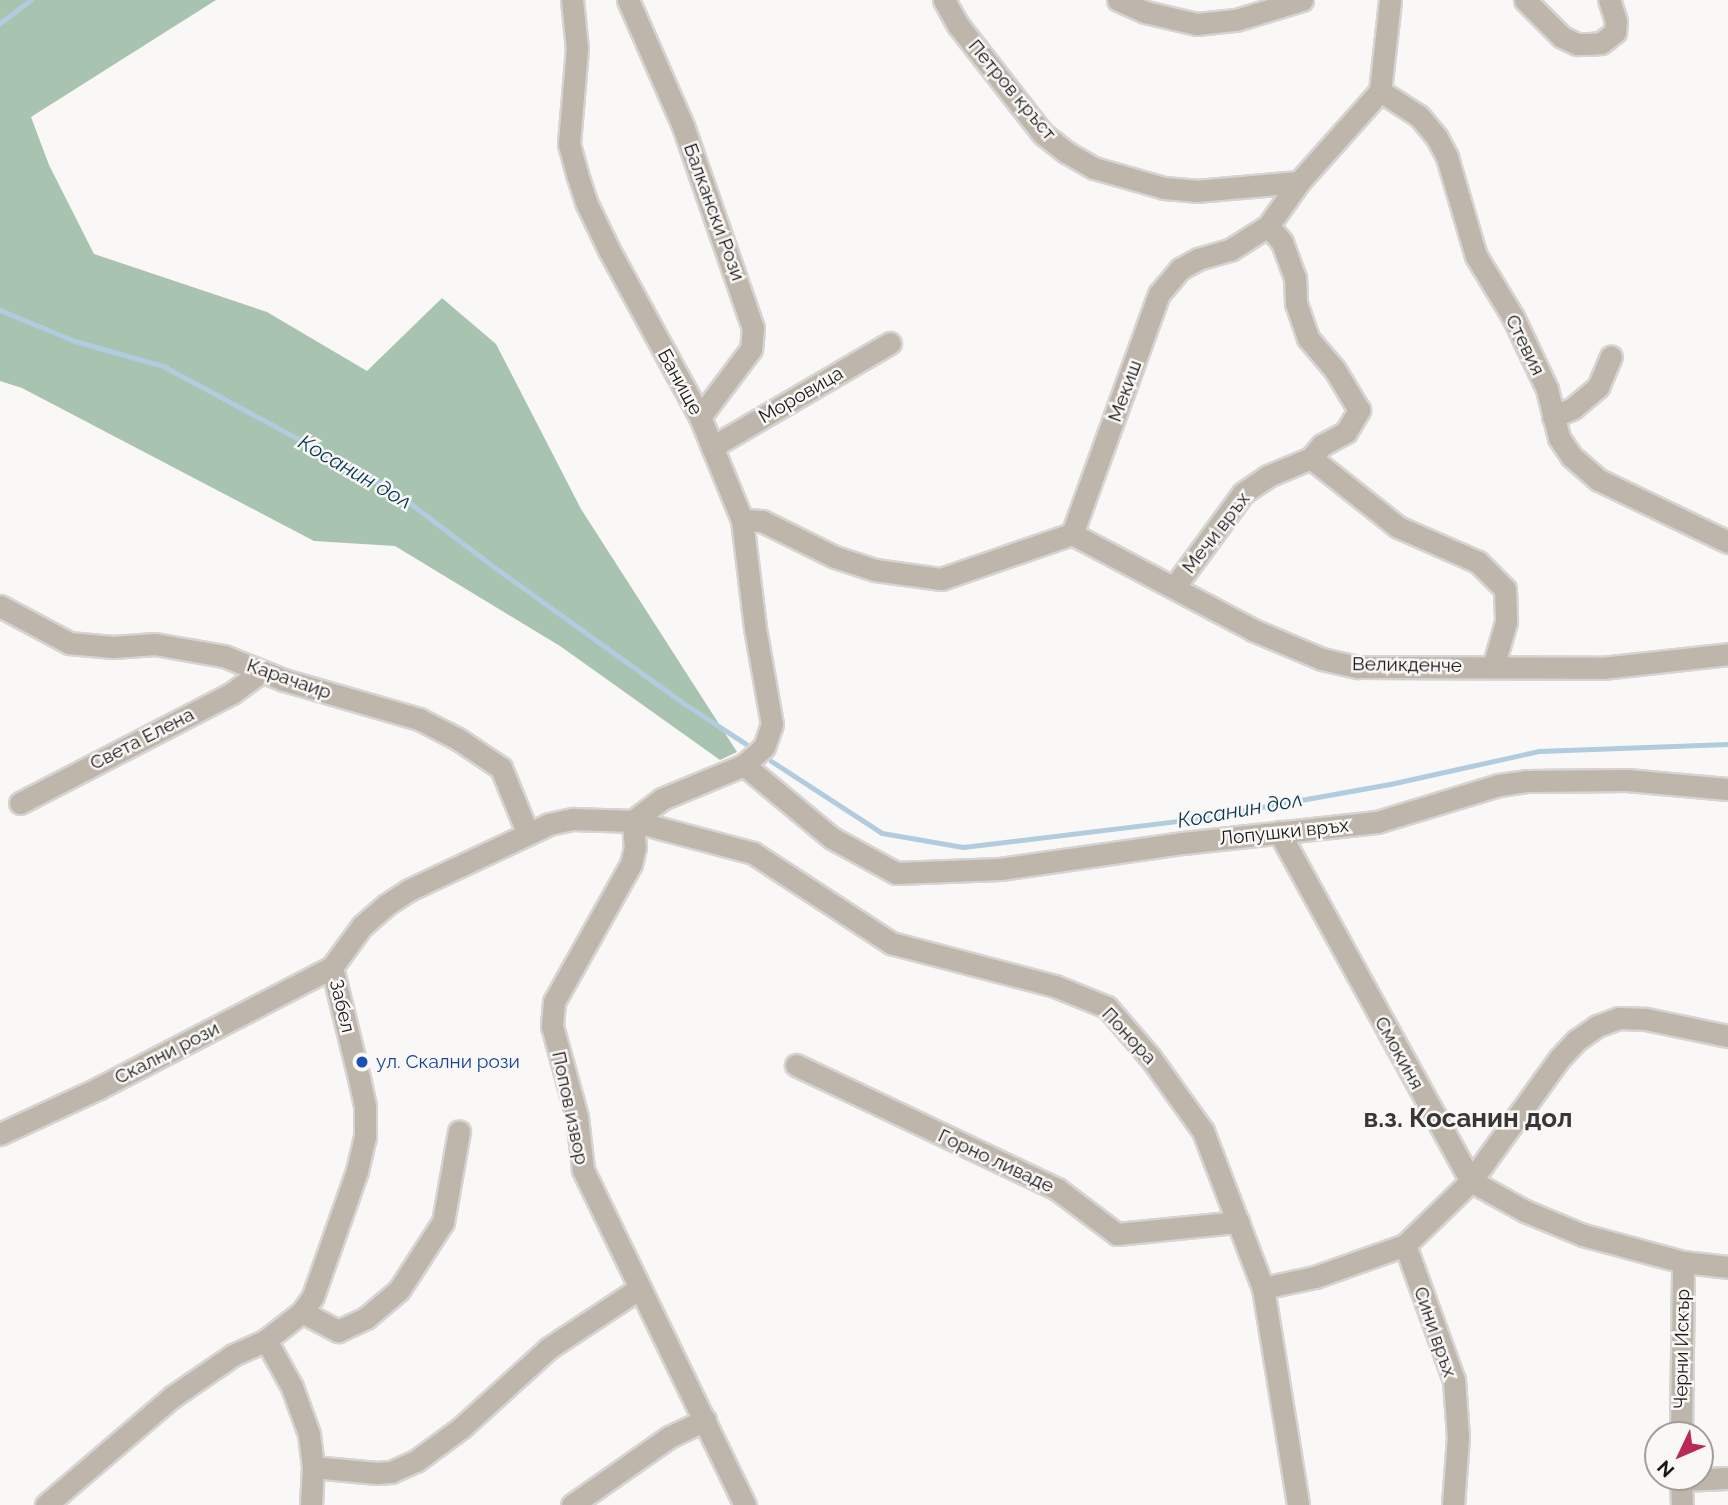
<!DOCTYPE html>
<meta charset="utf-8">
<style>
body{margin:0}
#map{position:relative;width:1728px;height:1505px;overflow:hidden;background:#faf8f6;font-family:Raleway,sans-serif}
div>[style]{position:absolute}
.forest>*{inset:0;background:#a8c3b0}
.stream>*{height:5px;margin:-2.5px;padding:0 2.5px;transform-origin:2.5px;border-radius:2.5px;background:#b1cbdf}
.roads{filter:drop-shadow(2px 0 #d6d4d2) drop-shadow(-2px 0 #d6d4d2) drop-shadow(0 2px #d6d4d2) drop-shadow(0 -2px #d6d4d2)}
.minor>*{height:21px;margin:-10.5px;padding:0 10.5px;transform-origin:10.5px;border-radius:10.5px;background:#beb5ab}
.dots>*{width:19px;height:19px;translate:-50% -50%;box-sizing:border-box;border:4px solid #faf8f6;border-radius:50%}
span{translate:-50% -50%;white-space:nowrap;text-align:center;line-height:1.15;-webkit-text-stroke:5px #faf8f6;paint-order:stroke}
.street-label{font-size:19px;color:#191817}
.transit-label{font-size:19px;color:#164399}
.left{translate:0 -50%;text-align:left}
.water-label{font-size:21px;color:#053854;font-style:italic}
.district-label{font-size:26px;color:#383735;font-weight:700}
.north{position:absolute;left:1644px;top:1421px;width:70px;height:70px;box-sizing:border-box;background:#faf8f6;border:2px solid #a09e9d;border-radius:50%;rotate:226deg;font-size:19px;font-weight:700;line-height:28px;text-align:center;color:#191817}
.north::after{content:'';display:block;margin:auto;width:24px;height:32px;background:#b92956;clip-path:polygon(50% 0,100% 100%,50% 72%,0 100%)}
</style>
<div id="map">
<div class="forest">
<i style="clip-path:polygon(0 0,216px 0,31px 117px,49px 165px,94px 254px,267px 312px,367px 371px,442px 298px,496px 344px,581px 509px,737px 752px,720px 760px,560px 646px,395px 546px,314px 541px,22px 388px,0 381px)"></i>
</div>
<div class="stream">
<i style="left:0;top:23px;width:39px;rotate:-37deg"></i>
<i style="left:0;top:310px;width:81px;rotate:22.5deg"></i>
<i style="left:75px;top:341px;width:91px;rotate:15.9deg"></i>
<i style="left:163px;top:366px;width:258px;rotate:28.3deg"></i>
<i style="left:390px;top:488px;width:131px;rotate:37.2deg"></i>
<i style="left:494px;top:567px;width:233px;rotate:35.7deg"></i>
<i style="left:683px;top:703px;width:75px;rotate:33.1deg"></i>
<i style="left:771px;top:761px;width:132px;rotate:33deg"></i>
<i style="left:882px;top:833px;width:82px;rotate:9.8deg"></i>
<i style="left:963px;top:847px;width:234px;rotate:-6.9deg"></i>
<i style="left:1195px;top:819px;width:198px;rotate:-10.2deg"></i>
<i style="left:1390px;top:784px;width:153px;rotate:-12.5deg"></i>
<i style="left:1539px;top:751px;width:189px;rotate:-2.1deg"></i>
</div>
<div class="roads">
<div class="minor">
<i style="left:572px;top:0;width:48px;rotate:84.1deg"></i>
<i style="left:577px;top:48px;width:96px;rotate:94.8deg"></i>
<i style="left:569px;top:144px;width:31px;rotate:75deg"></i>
<i style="left:577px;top:174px;width:29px;rotate:72deg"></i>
<i style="left:586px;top:202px;width:53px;rotate:64.4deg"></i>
<i style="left:609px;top:250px;width:190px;rotate:61.4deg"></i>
<i style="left:700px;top:417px;width:111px;rotate:67.8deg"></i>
<i style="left:742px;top:520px;width:109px;rotate:83.1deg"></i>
<i style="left:755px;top:628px;width:97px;rotate:80deg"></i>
<i style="left:772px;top:724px;width:24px;rotate:109deg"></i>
<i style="left:764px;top:747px;width:27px;rotate:138deg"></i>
<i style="left:744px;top:765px;width:89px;rotate:157.5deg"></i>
<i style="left:662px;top:799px;width:36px;rotate:143deg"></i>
<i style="left:628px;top:0;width:137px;rotate:66.4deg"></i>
<i style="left:683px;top:126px;width:214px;rotate:70.9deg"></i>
<i style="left:753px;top:328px;width:21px;rotate:95deg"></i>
<i style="left:751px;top:349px;width:85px;rotate:126.9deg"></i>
<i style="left:944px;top:0;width:29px;rotate:61deg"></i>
<i style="left:958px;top:25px;width:138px;rotate:52.1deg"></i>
<i style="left:1043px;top:134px;width:29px;rotate:38deg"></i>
<i style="left:1066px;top:152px;width:32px;rotate:30deg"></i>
<i style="left:1094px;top:168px;width:73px;rotate:15.9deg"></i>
<i style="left:1164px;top:188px;width:32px;rotate:5deg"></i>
<i style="left:1196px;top:191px;width:103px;rotate:-5deg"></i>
<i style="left:1118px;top:0;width:30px;rotate:24deg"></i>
<i style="left:1145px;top:12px;width:53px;rotate:13deg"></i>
<i style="left:1197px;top:24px;width:39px;rotate:-6deg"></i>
<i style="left:1236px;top:20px;width:69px;rotate:-16.9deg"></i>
<i style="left:1525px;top:0;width:52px;rotate:45deg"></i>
<i style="left:1562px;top:37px;width:17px;rotate:25deg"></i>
<i style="left:1577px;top:44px;width:13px"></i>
<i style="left:1590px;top:44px;width:11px;rotate:-5deg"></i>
<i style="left:1601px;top:43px;width:18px;rotate:-38deg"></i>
<i style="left:1615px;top:32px;width:11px;rotate:-85deg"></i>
<i style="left:1616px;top:21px;width:22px;rotate:-108deg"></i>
<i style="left:1380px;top:91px;width:46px;rotate:32.7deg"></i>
<i style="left:1419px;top:116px;width:26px;rotate:50deg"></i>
<i style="left:1436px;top:136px;width:24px;rotate:62deg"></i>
<i style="left:1447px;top:157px;width:103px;rotate:73.7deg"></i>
<i style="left:1476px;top:256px;width:71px;rotate:58.8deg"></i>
<i style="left:1513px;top:317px;width:80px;rotate:64.7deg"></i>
<i style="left:1547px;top:389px;width:50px;rotate:76.2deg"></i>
<i style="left:1559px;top:438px;width:22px;rotate:56deg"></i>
<i style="left:1571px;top:456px;width:37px;rotate:41deg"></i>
<i style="left:1599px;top:480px;width:143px;rotate:25.7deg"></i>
<i style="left:1553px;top:417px;width:22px;rotate:-24deg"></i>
<i style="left:1573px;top:408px;width:33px;rotate:-40deg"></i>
<i style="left:1598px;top:387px;width:33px;rotate:-67deg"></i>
<i style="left:712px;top:447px;width:206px;rotate:-30.3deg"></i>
<i style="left:1311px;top:458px;width:111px;rotate:38.4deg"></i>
<i style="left:1398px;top:527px;width:87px;rotate:23.6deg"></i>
<i style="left:1478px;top:562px;width:38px;rotate:45deg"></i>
<i style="left:1505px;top:589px;width:33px;rotate:88deg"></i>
<i style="left:1506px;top:622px;width:47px;rotate:106.1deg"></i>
<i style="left:742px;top:520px;width:20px;rotate:3deg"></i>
<i style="left:762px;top:521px;width:81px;rotate:26.3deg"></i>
<i style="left:835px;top:557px;width:42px;rotate:18deg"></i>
<i style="left:875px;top:570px;width:67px;rotate:7.8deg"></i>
<i style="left:941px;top:579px;width:139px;rotate:-19deg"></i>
<i style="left:1072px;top:534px;width:205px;rotate:27.9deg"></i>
<i style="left:1253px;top:630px;width:75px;rotate:22.8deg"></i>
<i style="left:1322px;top:659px;width:37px;rotate:13deg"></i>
<i style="left:1358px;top:667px;width:244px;rotate:0.2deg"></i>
<i style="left:1602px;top:668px;width:127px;rotate:-6.3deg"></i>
<i style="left:1072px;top:534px;width:255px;rotate:-70.1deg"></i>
<i style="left:1159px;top:294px;width:33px;rotate:-50deg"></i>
<i style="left:1180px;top:269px;width:21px;rotate:-29deg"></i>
<i style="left:1198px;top:259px;width:33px;rotate:-16deg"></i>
<i style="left:1230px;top:250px;width:45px;rotate:-32.3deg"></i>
<i style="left:1268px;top:226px;width:54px;rotate:-54.8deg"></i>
<i style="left:1299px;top:182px;width:122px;rotate:-48.3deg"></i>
<i style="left:1380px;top:91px;width:92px;rotate:-83.7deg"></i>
<i style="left:1175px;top:586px;width:115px;rotate:-53.8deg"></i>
<i style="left:1243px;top:493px;width:30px;rotate:-34deg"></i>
<i style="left:1268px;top:476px;width:47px;rotate:-22.7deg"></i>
<i style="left:1311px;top:458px;width:17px;rotate:-50deg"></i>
<i style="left:1322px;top:445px;width:27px;rotate:-28deg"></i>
<i style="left:1346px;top:432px;width:26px;rotate:-59deg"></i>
<i style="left:1359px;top:410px;width:47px;rotate:-121deg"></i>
<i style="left:1335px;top:370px;width:42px;rotate:-130.2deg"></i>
<i style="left:1308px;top:338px;width:37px;rotate:-109deg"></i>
<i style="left:1296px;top:303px;width:25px;rotate:-92deg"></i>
<i style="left:1295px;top:278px;width:38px;rotate:-110deg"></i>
<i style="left:1282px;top:242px;width:21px;rotate:-131deg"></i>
<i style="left:0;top:606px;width:78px;rotate:28.2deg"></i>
<i style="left:69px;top:643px;width:44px;rotate:5.2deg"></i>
<i style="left:113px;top:647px;width:42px;rotate:-4.1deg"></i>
<i style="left:155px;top:644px;width:70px;rotate:9.9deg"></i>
<i style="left:224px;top:656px;width:65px;rotate:21.8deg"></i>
<i style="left:284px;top:680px;width:141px;rotate:16.1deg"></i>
<i style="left:419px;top:719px;width:44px;rotate:27.1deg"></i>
<i style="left:458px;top:739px;width:52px;rotate:34deg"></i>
<i style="left:501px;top:768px;width:71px;rotate:67.8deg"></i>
<i style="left:744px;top:765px;width:114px;rotate:39.7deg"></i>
<i style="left:832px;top:838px;width:73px;rotate:28.7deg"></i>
<i style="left:896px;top:873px;width:104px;rotate:-2.2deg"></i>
<i style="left:1000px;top:869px;width:185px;rotate:-8.1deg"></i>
<i style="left:1183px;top:843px;width:195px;rotate:-6.2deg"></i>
<i style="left:1377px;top:822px;width:127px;rotate:-16.9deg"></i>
<i style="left:1499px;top:785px;width:29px;rotate:-8deg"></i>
<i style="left:1528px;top:781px;width:99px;rotate:-0.6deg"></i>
<i style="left:1627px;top:780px;width:101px;rotate:5.1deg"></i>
<i style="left:20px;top:803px;width:239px;rotate:-27.4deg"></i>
<i style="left:232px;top:693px;width:37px;rotate:-36deg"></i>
<i style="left:633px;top:821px;width:26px;rotate:86deg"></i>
<i style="left:635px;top:847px;width:17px;rotate:103deg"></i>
<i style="left:631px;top:864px;width:158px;rotate:119.2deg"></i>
<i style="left:554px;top:1002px;width:24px;rotate:95deg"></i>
<i style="left:552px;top:1026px;width:94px;rotate:74.6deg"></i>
<i style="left:577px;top:1117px;width:53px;rotate:83.5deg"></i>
<i style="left:583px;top:1170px;width:372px;rotate:64.2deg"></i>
<i style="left:1279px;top:832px;width:398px;rotate:61.2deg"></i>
<i style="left:1471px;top:1181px;width:62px;rotate:29.1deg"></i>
<i style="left:1525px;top:1211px;width:63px;rotate:22.5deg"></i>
<i style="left:1583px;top:1235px;width:104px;rotate:15.1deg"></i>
<i style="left:1683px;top:1262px;width:45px;rotate:6.3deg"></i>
<i style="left:796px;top:1065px;width:289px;rotate:25.4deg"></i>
<i style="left:1057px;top:1189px;width:75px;rotate:36.9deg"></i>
<i style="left:1117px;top:1234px;width:122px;rotate:-5.7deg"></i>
<i style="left:0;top:1134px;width:109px;rotate:-24.9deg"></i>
<i style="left:99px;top:1088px;width:263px;rotate:-27.4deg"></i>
<i style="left:332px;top:967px;width:51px;rotate:-53.8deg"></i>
<i style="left:362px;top:926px;width:32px;rotate:-41deg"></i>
<i style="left:386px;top:905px;width:27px;rotate:-33deg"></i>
<i style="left:409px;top:890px;width:155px;rotate:-25.2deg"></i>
<i style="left:549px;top:824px;width:25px;rotate:-12deg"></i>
<i style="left:573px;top:819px;width:60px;rotate:1.9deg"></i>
<i style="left:633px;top:821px;width:124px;rotate:14.9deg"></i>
<i style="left:753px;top:853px;width:165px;rotate:33.1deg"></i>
<i style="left:891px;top:943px;width:170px;rotate:14.7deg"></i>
<i style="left:1055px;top:986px;width:56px;rotate:22deg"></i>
<i style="left:1107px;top:1007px;width:66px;rotate:49.3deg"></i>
<i style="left:1150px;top:1057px;width:91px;rotate:54.4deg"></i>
<i style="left:1203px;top:1131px;width:168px;rotate:69.1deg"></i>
<i style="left:1263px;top:1288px;width:220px;rotate:80.8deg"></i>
<i style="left:1405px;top:1245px;width:144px;rotate:70.1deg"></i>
<i style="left:1454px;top:1380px;width:57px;rotate:86deg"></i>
<i style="left:1458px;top:1437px;width:68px;rotate:94.2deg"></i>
<i style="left:1263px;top:1288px;width:53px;rotate:-11.9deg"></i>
<i style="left:1315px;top:1277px;width:96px;rotate:-19.6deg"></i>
<i style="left:1405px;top:1245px;width:92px;rotate:-44.1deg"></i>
<i style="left:1471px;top:1181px;width:150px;rotate:-54.2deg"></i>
<i style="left:1559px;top:1059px;width:26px;rotate:-47deg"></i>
<i style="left:1577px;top:1040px;width:24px;rotate:-35deg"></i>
<i style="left:1597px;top:1026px;width:23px;rotate:-20deg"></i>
<i style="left:1619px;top:1018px;width:27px;rotate:2deg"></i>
<i style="left:1646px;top:1019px;width:84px;rotate:11.7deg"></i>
<i style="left:302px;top:1312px;width:41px;rotate:27.8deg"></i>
<i style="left:338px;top:1331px;width:31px;rotate:-25deg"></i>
<i style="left:366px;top:1318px;width:43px;rotate:-40.3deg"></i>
<i style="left:399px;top:1290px;width:81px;rotate:-57.1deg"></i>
<i style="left:443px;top:1222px;width:92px;rotate:-80deg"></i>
<i style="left:266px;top:1340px;width:54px;rotate:61deg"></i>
<i style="left:292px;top:1387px;width:50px;rotate:70.1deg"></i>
<i style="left:309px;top:1434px;width:33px;rotate:83deg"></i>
<i style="left:313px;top:1467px;width:38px;rotate:93deg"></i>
<i style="left:1681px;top:1435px;width:173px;rotate:-89.3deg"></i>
<i style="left:313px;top:1467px;width:64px;rotate:5.4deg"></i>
<i style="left:377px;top:1473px;width:14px;rotate:-4deg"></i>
<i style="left:391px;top:1472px;width:27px;rotate:-24deg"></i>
<i style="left:416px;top:1461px;width:56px;rotate:-36.3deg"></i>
<i style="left:461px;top:1428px;width:119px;rotate:-42.3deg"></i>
<i style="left:549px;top:1348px;width:109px;rotate:-33.4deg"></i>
<i style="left:1681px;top:1477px;width:28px;rotate:88deg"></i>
<i style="left:1681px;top:1480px;width:47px;rotate:-2.4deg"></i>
<i style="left:46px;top:1505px;width:166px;rotate:-40.6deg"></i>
<i style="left:172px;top:1397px;width:74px;rotate:-34.5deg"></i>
<i style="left:233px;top:1355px;width:36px;rotate:-24deg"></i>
<i style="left:266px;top:1340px;width:46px;rotate:-37.9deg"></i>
<i style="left:302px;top:1312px;width:19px;rotate:-55deg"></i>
<i style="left:313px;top:1296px;width:133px;rotate:-70.6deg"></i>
<i style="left:357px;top:1171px;width:36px;rotate:-77deg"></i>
<i style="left:365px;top:1136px;width:30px;rotate:-90deg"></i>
<i style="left:365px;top:1106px;width:29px;rotate:-102deg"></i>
<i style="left:359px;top:1078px;width:114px;rotate:-103.7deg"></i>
<i style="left:572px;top:1505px;width:118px;rotate:-35deg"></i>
<i style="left:669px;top:1437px;width:40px;rotate:-25deg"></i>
</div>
</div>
<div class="dots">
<i style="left:362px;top:1062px;background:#1a4fb4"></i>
</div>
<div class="street-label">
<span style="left:1012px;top:90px;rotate:50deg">Петров кръст</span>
<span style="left:714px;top:212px;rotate:70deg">Балкански Рози</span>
<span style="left:1525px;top:345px;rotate:64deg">Стевия</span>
<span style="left:680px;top:382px;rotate:61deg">Банище</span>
<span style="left:1125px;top:391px;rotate:-70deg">Мекиш</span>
<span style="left:801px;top:395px;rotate:-30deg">Моровица</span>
<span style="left:1216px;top:533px;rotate:-52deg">Мечи връх</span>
<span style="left:1407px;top:665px;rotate:1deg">Великденче</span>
<span style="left:289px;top:679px;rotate:19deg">Карачаир</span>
<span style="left:142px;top:739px;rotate:-27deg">Света Елена</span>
<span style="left:1284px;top:832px;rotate:-6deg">Лопушки връх</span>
<span style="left:342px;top:1006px;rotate:76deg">Забел</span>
<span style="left:1129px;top:1036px;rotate:47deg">Понора</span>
<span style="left:167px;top:1053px;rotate:-27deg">Скални рози</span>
<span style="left:1399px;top:1053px;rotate:61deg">Смокиня</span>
<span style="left:570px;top:1108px;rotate:78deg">Попов извор</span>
<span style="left:996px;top:1161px;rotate:25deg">Горно ливаде</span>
<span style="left:1435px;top:1332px;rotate:71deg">Сини връх</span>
<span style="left:1682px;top:1349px;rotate:-89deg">Черни Искър</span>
</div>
<div class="transit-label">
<span class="left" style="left:376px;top:1062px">ул. Скални рози</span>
</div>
<div class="water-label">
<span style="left:355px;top:472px;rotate:30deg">Косанин дол</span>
<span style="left:1240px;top:810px;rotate:-10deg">Косанин дол</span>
</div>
<div class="district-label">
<span style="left:1468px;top:1119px">в.з. Косанин дол</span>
</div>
<div class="north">N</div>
</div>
